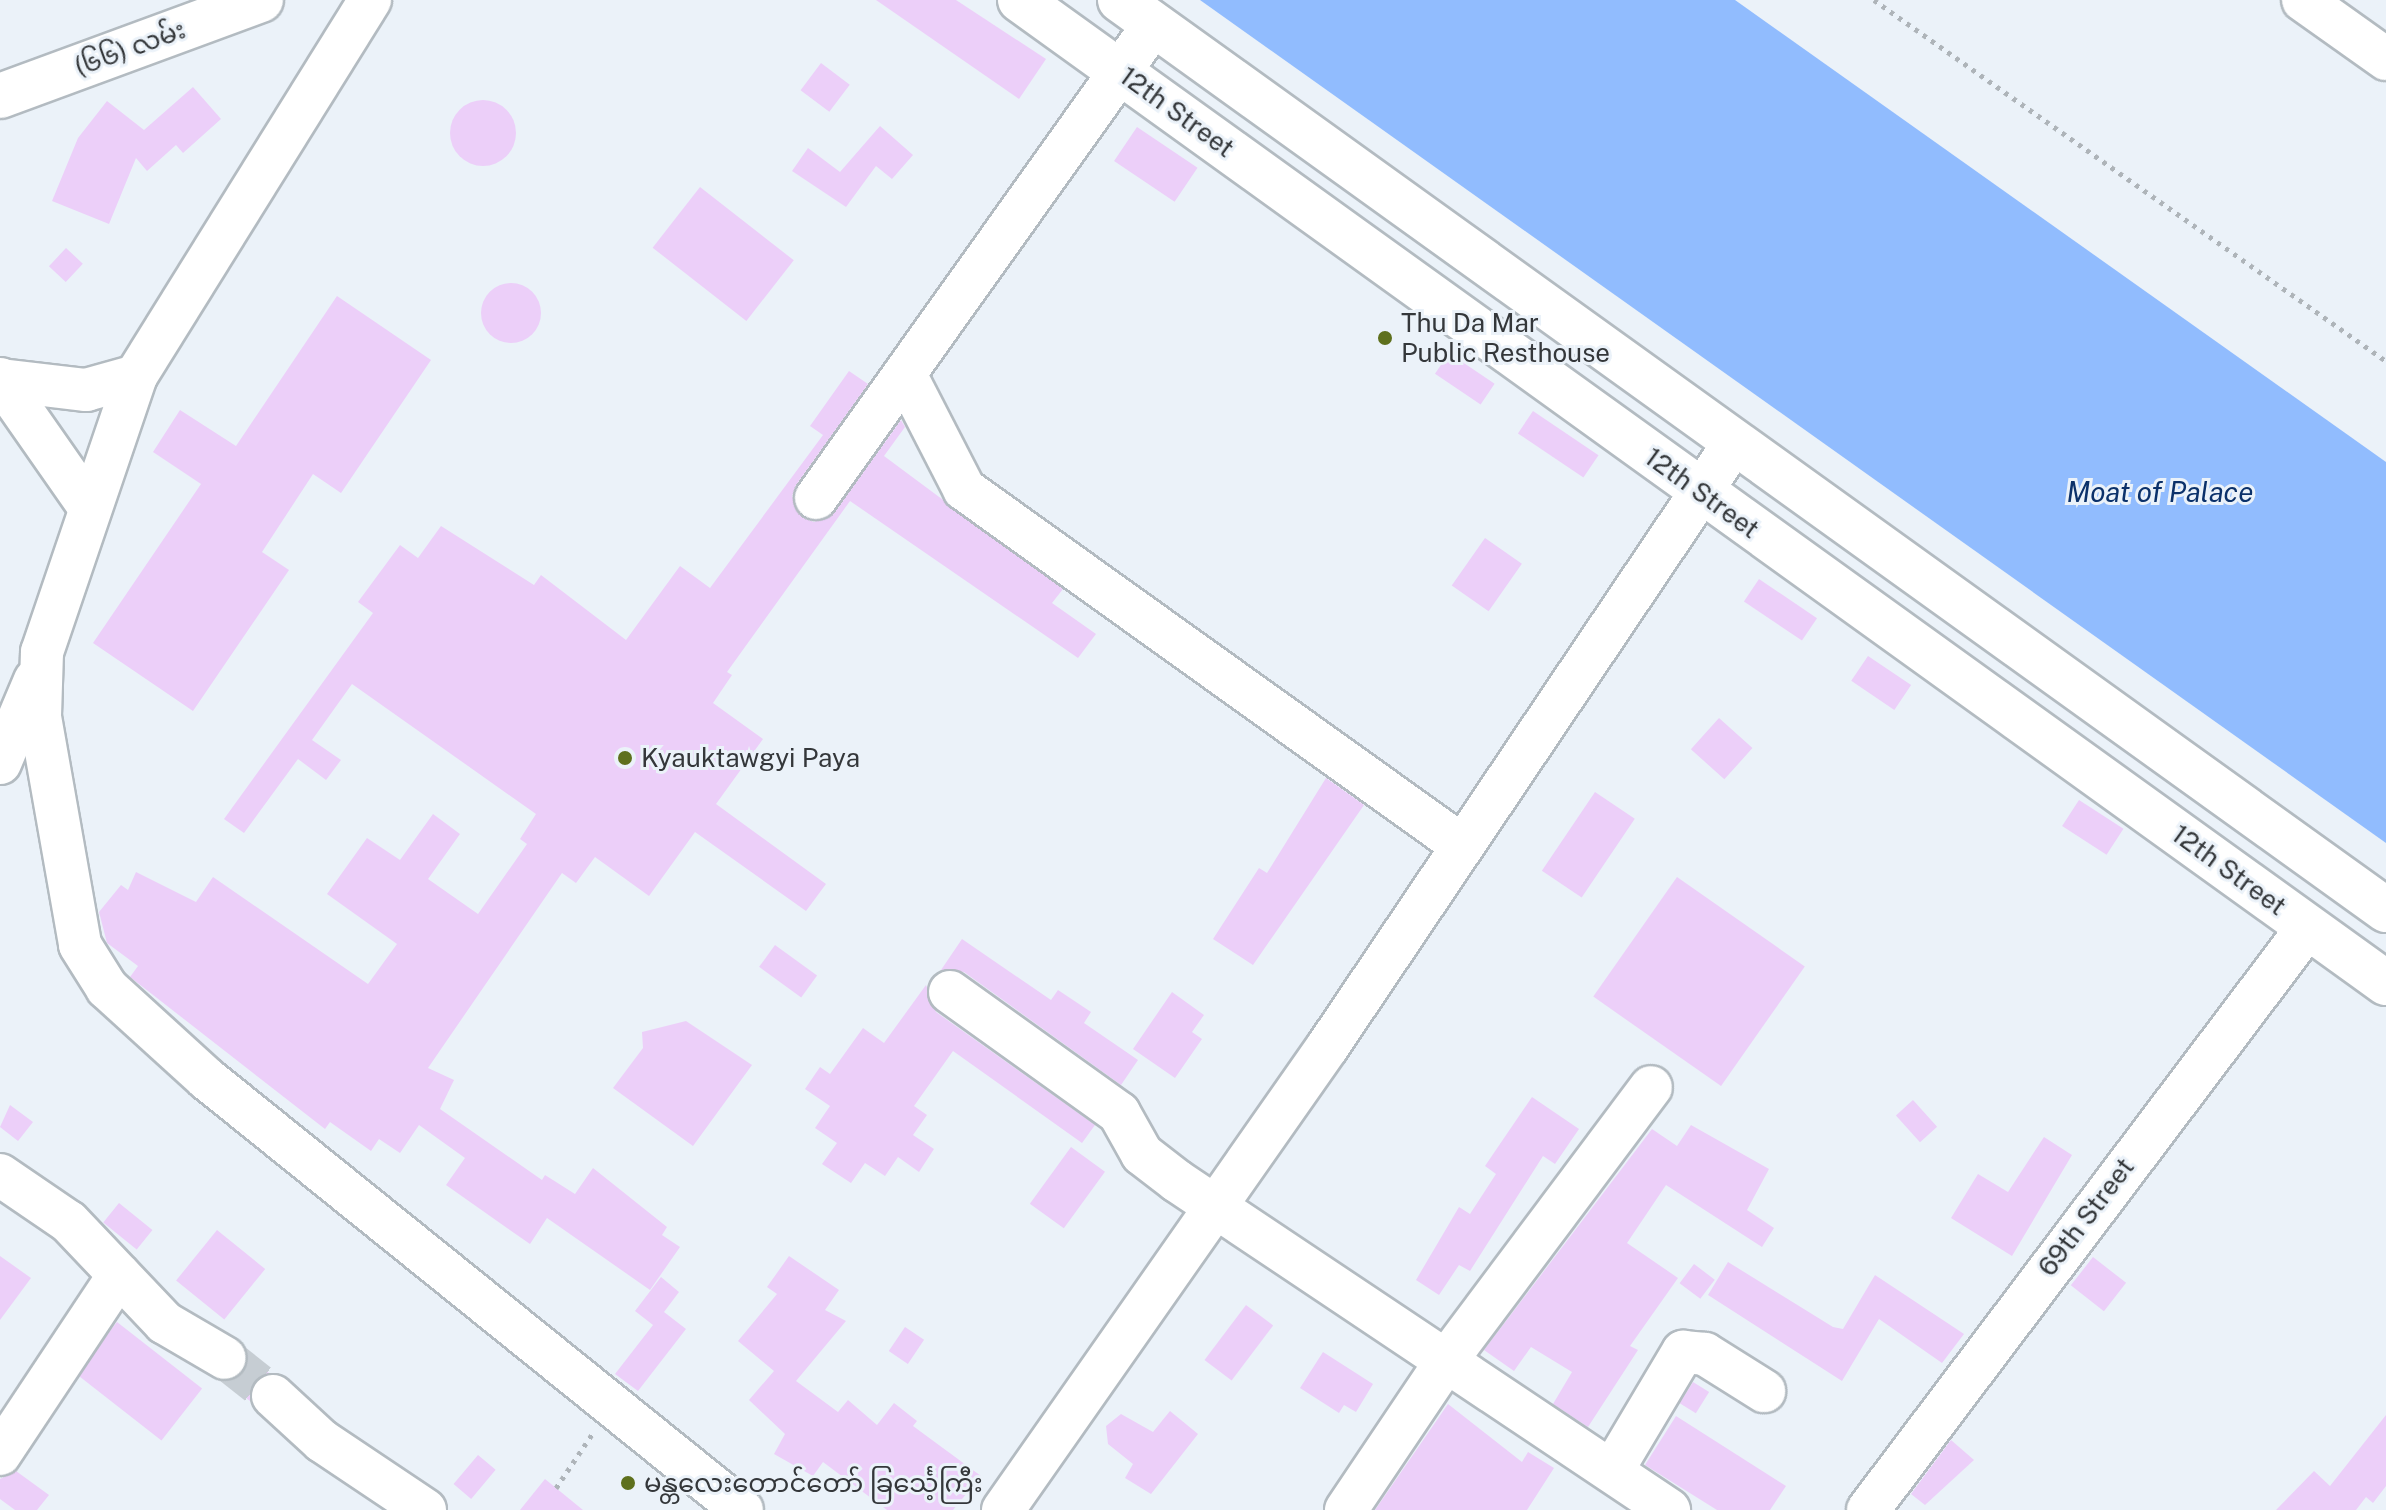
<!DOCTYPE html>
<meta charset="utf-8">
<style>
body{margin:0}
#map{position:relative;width:2386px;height:1510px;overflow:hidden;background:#ebf2f9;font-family:"Public Sans","Noto Sans Myanmar",sans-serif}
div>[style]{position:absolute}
.water>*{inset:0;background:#91bcfe}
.building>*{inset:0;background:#eccff9;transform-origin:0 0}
.round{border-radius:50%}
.minor-tunnel>*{height:42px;margin-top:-21px;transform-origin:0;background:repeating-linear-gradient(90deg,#c6cdd3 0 42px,transparent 0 63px)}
.path>*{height:5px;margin-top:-2.5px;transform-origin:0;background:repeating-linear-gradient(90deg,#aeb4b9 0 4px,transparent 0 10px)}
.roads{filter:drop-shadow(2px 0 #b3bbc1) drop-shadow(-2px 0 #b3bbc1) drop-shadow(0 2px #b3bbc1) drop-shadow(0 -2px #b3bbc1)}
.minor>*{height:42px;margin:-21px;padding:0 21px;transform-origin:21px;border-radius:21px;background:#fff}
.major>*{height:44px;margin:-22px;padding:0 22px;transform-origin:22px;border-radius:22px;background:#fff}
.dots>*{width:22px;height:22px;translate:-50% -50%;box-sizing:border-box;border:4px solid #ebf2f9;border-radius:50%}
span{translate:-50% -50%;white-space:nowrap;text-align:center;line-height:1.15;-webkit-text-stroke:6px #ebf2f9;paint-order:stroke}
.street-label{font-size:26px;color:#34373a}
.poi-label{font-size:26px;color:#34373a}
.left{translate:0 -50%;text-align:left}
.water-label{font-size:28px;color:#0b316a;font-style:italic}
</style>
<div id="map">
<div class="water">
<i style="clip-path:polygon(1200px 0,1735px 0,2386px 462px,2386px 843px)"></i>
</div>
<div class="building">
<i style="clip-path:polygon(876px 0,956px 0,1046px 59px,1019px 99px)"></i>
<i style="left:821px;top:63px;width:36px;height:34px;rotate:37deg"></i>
<i style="clip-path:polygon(193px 87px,221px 119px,183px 153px,176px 145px,147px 171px,136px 158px,109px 224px,52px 201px,78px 138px,107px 101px,144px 130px)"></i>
<i class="round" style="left:450px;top:100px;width:66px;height:66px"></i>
<i style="clip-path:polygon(880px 126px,913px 155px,892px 179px,876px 166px,846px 207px,792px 171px,808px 148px,840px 172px)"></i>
<i style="left:1137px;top:127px;width:73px;height:41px;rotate:34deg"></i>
<i style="left:700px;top:187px;width:119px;height:77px;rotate:38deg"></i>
<i style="left:66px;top:248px;width:23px;height:25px;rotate:43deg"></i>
<i class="round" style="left:481px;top:283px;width:60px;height:60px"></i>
<i style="clip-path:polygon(337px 296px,431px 360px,341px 493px,313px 474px,262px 552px,289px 570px,193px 711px,93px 643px,201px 484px,153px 452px,180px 410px,236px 446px)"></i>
<i style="left:1449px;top:353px;width:55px;height:25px;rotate:34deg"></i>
<i style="clip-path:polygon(849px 371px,868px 384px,796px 485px,792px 496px,802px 517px,814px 522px,835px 512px,901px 420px,905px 427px,884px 456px,1063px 589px,1052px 603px,1096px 634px,1078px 658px,850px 501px,727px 672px,732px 675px,713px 703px,763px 739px,716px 804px,826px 884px,806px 911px,695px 832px,649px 896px,595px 857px,576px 883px,562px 873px,428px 1068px,454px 1080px,440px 1109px,542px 1180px,545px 1175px,575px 1194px,593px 1168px,667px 1227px,662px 1235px,680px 1247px,650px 1290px,547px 1218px,530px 1244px,507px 1228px,446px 1185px,465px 1158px,419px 1125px,400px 1153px,379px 1139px,371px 1151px,330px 1122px,325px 1129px,130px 977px,138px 966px,107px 943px,99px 912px,121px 885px,128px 890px,136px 872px,196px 902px,213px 877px,368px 984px,397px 944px,327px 894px,367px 838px,400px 860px,433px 814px,460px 834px,428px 879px,478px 914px,527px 844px,520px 839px,536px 814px,352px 684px,312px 740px,341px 760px,326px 780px,298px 759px,244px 833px,224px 819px,373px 613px,358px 602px,400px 545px,418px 558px,441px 526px,534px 585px,541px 575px,626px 640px,680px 566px,710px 588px,823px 435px,810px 426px)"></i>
<i style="left:1533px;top:411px;width:79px;height:27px;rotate:34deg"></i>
<i style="left:1485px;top:538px;width:45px;height:58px;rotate:35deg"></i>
<i style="left:1759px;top:579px;width:70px;height:27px;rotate:34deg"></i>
<i style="left:1868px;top:656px;width:52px;height:30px;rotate:34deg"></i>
<i style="left:1719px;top:718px;width:45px;height:42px;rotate:42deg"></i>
<i style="clip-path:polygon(1326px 778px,1364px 805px,1253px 965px,1213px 939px,1259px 868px,1267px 873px)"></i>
<i style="left:1595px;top:792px;width:48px;height:95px;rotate:34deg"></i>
<i style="left:2079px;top:800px;width:53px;height:31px;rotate:33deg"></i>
<i style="left:1677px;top:877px;width:156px;height:146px;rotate:35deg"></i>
<i style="clip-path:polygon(962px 939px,1051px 1000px,1058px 990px,1091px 1012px,1084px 1023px,1138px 1060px,1121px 1085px,964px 972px,941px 970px)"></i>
<i style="left:775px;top:945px;width:52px;height:27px;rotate:36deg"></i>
<i style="clip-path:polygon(926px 985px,936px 1012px,1095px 1125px,1082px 1143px,953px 1051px,914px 1106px,927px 1115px,913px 1135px,934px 1149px,919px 1172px,898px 1157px,885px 1176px,865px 1163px,851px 1183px,822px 1164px,837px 1143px,815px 1128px,830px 1106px,805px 1089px,820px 1067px,830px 1074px,863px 1028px,884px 1043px)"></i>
<i style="clip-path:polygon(1172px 992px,1204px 1015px,1192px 1032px,1202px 1039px,1175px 1078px,1133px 1049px)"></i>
<i style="clip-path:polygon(686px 1021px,752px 1065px,693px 1146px,613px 1088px,643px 1048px,642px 1032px)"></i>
<i style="clip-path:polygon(1532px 1097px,1579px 1129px,1555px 1164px,1543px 1156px,1470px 1271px,1459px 1265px,1439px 1295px,1416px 1280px,1459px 1207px,1470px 1214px,1496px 1174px,1485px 1166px)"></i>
<i style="left:1913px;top:1100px;width:36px;height:23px;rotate:48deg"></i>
<i style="clip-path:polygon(10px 1105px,33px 1122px,18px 1141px,0 1127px)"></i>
<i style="clip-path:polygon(1691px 1125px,1769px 1169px,1747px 1210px,1774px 1228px,1762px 1247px,1666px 1185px,1627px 1243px,1678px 1278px,1630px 1346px,1638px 1350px,1588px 1427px,1553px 1404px,1572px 1372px,1531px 1347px,1514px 1371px,1484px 1350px,1652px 1129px,1677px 1146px)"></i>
<i style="clip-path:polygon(2044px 1137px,2072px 1155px,2012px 1256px,1951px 1218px,1978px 1174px,2008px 1192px)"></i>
<i style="left:1071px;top:1147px;width:42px;height:70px;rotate:36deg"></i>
<i style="left:119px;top:1203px;width:43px;height:25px;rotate:39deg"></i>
<i style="left:217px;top:1230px;width:62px;height:65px;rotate:39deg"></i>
<i style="clip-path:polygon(0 1256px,31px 1278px,0 1320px)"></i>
<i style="clip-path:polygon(789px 1256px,839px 1290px,825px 1310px,846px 1321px,796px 1381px,838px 1412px,848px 1400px,877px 1425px,894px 1403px,917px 1421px,913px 1426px,981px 1476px,953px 1510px,887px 1510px,823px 1462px,813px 1476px,774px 1454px,785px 1434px,749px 1400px,774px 1371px,738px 1341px,777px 1294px,767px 1287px)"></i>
<i style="left:2093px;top:1257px;width:42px;height:36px;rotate:38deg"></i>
<i style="clip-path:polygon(1728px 1262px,1833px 1327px,1843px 1329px,1875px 1275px,1964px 1334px,1942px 1363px,1879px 1319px,1842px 1381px,1708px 1295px)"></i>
<i style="left:1694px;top:1264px;width:26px;height:24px;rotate:37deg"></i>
<i style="clip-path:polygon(661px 1277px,679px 1292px,664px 1312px,686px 1329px,638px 1391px,615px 1374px,653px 1325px,635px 1311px)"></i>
<i style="left:1246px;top:1305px;width:34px;height:69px;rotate:37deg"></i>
<i style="left:117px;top:1322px;width:108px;height:66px;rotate:38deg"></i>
<i style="left:905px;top:1327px;width:23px;height:29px;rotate:34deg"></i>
<i style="clip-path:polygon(1323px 1352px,1373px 1384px,1356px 1412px,1344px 1405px,1339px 1413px,1300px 1388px)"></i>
<i style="clip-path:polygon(249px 1358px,269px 1373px,255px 1380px,250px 1401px,225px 1382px,245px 1371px)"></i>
<i style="left:1693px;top:1382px;width:19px;height:25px;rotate:32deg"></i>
<i style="clip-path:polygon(1448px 1404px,1522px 1462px,1528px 1452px,1554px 1468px,1527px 1510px,1375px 1510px)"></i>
<i style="clip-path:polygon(1170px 1411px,1198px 1434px,1151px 1494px,1125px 1478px,1133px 1464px,1108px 1444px,1106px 1426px,1121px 1414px,1153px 1432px)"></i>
<i style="clip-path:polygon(2386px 1415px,2386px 1486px,2373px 1503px,2366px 1497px,2356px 1510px,2276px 1510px,2314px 1471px,2330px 1486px)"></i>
<i style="clip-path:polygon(1676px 1416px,1786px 1486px,1770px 1510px,1717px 1510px,1645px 1465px)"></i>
<i style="clip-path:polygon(1951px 1440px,1974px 1460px,1925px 1505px,1911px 1494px)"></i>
<i style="left:478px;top:1455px;width:23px;height:38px;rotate:40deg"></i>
<i style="clip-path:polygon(16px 1471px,49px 1495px,37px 1510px,15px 1510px,0 1499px,0 1479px)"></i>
<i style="clip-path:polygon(545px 1479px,556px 1488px,583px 1510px,520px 1510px)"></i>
</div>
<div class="minor-tunnel">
<i style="left:225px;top:1358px;width:61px;rotate:38.4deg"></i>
</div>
<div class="path">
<i style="left:1874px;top:0;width:626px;rotate:35.19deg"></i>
<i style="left:556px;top:1488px;width:66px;rotate:-56.1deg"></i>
</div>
<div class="roads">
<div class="minor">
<i style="left:370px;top:0;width:443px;rotate:121.9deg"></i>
<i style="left:136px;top:376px;width:292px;rotate:108.8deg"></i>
<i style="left:42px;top:652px;width:65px;rotate:91.8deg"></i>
<i style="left:40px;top:717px;width:231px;rotate:80deg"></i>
<i style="left:80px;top:945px;width:51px;rotate:57.9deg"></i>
<i style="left:107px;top:988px;width:135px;rotate:42.3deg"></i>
<i style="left:207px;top:1079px;width:687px;rotate:38.86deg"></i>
<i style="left:2303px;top:0;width:102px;rotate:35.4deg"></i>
<i style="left:905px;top:374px;width:129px;rotate:62.8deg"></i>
<i style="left:964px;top:489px;width:611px;rotate:35.61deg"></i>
<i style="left:0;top:379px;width:157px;rotate:55.1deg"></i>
<i style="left:1px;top:380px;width:86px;rotate:6.7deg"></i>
<i style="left:86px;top:390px;width:52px;rotate:-15.6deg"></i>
<i style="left:816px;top:498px;width:582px;rotate:-54.51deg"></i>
<i style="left:0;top:763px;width:90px;rotate:-67.1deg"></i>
<i style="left:950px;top:992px;width:208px;rotate:35.6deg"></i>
<i style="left:1119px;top:1113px;width:47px;rotate:60.7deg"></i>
<i style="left:1142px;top:1154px;width:44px;rotate:37.6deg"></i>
<i style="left:1177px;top:1181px;width:592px;rotate:33.77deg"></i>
<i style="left:0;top:1175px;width:83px;rotate:34.3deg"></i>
<i style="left:69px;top:1222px;width:139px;rotate:46.5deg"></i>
<i style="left:165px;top:1323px;width:69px;rotate:30.3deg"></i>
<i style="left:273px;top:1396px;width:67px;rotate:42.6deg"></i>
<i style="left:322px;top:1441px;width:124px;rotate:33.8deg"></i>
<i style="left:0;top:1454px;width:215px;rotate:-56.4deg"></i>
<i style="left:1612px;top:1471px;width:139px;rotate:-59.2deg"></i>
<i style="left:1683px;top:1352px;width:22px;rotate:5deg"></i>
<i style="left:1705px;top:1354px;width:70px;rotate:32.1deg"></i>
<i style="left:1003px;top:1510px;width:566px;rotate:-54.99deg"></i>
<i style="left:1328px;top:1046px;width:727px;rotate:-56.05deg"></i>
<i style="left:1346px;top:1510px;width:179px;rotate:-56.1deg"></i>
<i style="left:1446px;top:1361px;width:342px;rotate:-53.2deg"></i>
<i style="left:1868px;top:1510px;width:730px;rotate:-52.96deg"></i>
</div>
<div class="major">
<i style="left:1020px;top:0;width:1683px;rotate:35.74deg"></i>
<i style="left:1120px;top:0;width:1559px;rotate:35.71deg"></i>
<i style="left:0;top:96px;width:278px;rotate:-20.2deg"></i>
</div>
</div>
<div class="dots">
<i style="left:1385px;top:338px;background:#5e701d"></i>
<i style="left:625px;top:758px;background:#5e701d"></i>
<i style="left:628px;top:1483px;background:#5e701d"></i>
</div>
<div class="street-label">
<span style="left:130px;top:48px;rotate:-20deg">(၆၆) လမ်း</span>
<span style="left:1177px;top:112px;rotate:36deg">12th Street</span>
<span style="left:1702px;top:493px;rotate:36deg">12th Street</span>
<span style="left:2229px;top:870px;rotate:36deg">12th Street</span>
<span style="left:2086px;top:1217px;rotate:-53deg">69th Street</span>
</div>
<div class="poi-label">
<span class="left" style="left:1401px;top:338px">Thu Da Mar<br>Public Resthouse</span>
<span class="left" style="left:641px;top:758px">Kyauktawgyi Paya</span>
<span class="left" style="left:644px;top:1483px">မန္တလေးတောင်တော် ‌ခြင်္သေ့ကြီး</span>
</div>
<div class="water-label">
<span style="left:2160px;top:492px">Moat of Palace</span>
</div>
</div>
